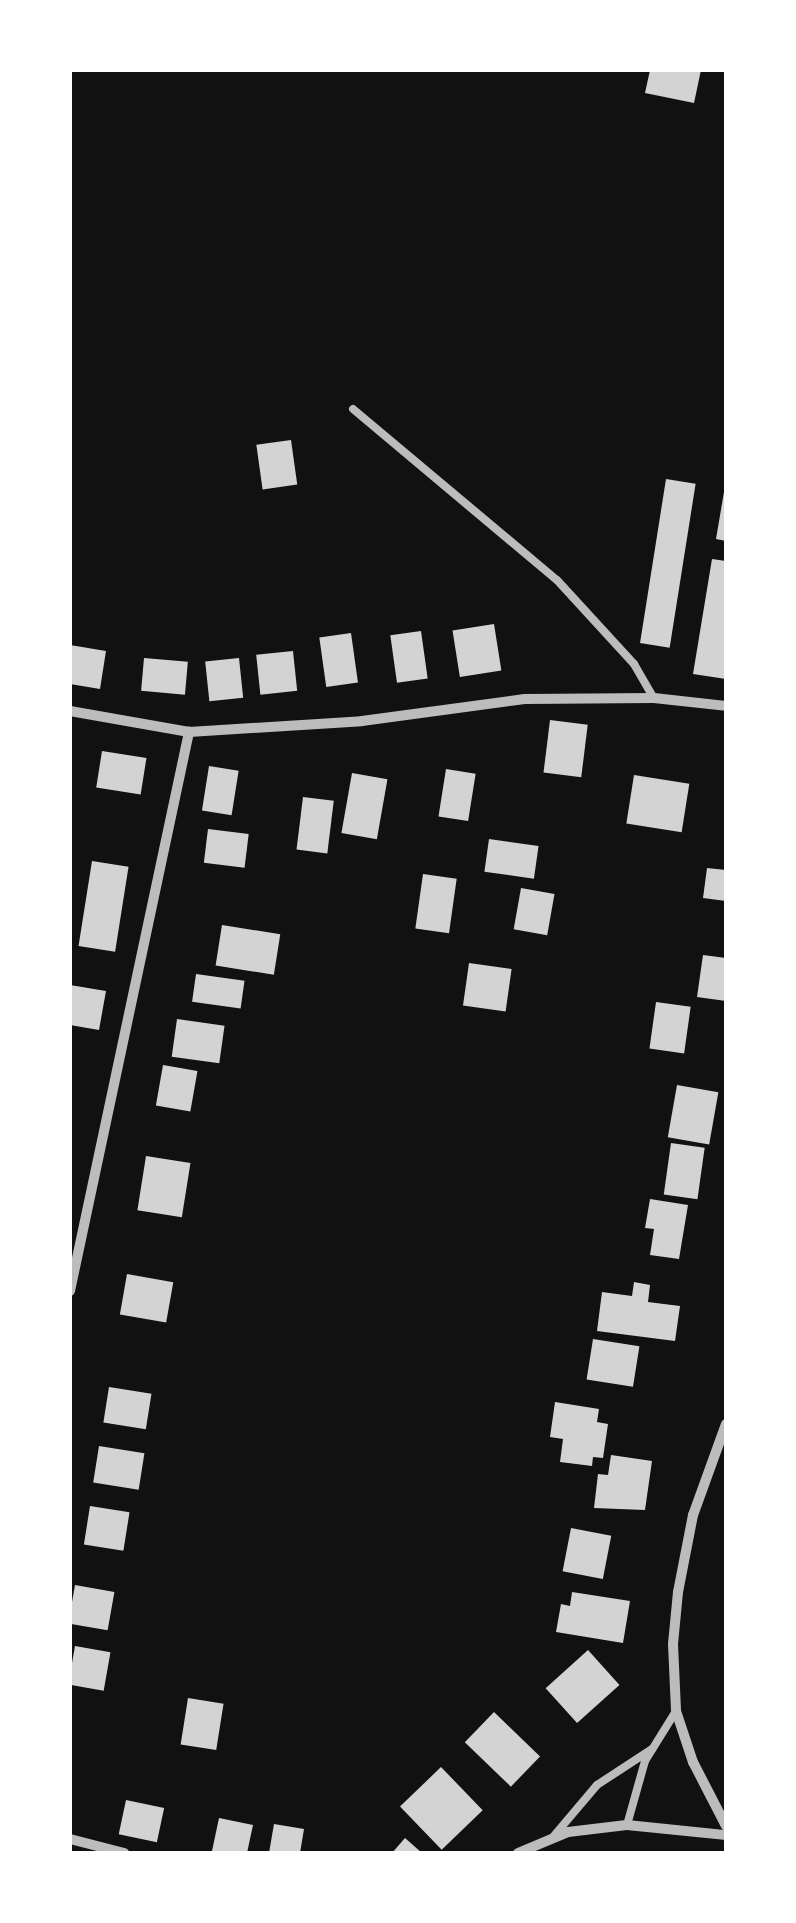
<!DOCTYPE html>
<style>
body{margin:0}
#map{position:relative;width:796px;height:1923px;overflow:hidden;background:#111;font-family:"PT Serif",serif}
div>[style]{position:absolute}
.building>*{inset:0;background:#d3d3d3;transform-origin:0 0}
.service>*{height:8px;margin:-4px;padding:0 4px;transform-origin:4px;border-radius:4px;background:#bcbcbc}
.minor>*{height:10px;margin:-5px;padding:0 5px;transform-origin:5px;border-radius:5px;background:#bcbcbc}
span{translate:-50% -50%;white-space:nowrap;text-align:center;line-height:1.15;-webkit-text-stroke:10px #fff;paint-order:stroke}
.frame{position:absolute;inset:0;border:72px solid #fff;pointer-events:none}
</style>
<div id="map">
<div class="building">
<i style="clip-path:polygon(650px 70px,701px 70px,694px 103px,645px 93px)"></i>
<i style="left:291px;top:440px;width:45px;height:35px;rotate:82deg"></i>
<i style="left:666px;top:479px;width:30px;height:166px;rotate:9deg"></i>
<i style="clip-path:polygon(724px 492px,726px 492px,726px 541px,716px 539px)"></i>
<i style="clip-path:polygon(712px 559px,726px 561px,726px 679px,693px 674px)"></i>
<i style="left:494px;top:624px;width:47px;height:42px;rotate:81deg"></i>
<i style="left:421px;top:631px;width:48px;height:31px;rotate:82deg"></i>
<i style="left:351px;top:633px;width:50px;height:32px;rotate:82deg"></i>
<i style="clip-path:polygon(70px 645px,106px 651px,100px 689px,70px 684px)"></i>
<i style="left:293px;top:651px;width:40px;height:37px;rotate:84deg"></i>
<i style="left:144px;top:658px;width:44px;height:33px;rotate:5deg"></i>
<i style="left:239px;top:658px;width:40px;height:34px;rotate:84deg"></i>
<i style="left:550px;top:720px;width:38px;height:53px;rotate:7deg"></i>
<i style="left:102px;top:751px;width:45px;height:37px;rotate:9deg"></i>
<i style="left:209px;top:766px;width:30px;height:45px;rotate:9deg"></i>
<i style="left:446px;top:769px;width:30px;height:48px;rotate:9deg"></i>
<i style="left:352px;top:773px;width:36px;height:61px;rotate:10deg"></i>
<i style="left:634px;top:775px;width:56px;height:49px;rotate:9deg"></i>
<i style="left:303px;top:797px;width:31px;height:53px;rotate:7deg"></i>
<i style="left:208px;top:829px;width:41px;height:34px;rotate:7deg"></i>
<i style="left:489px;top:839px;width:50px;height:33px;rotate:8deg"></i>
<i style="left:92px;top:861px;width:37px;height:86px;rotate:9deg"></i>
<i style="clip-path:polygon(707px 868px,726px 870px,726px 901px,703px 898px)"></i>
<i style="left:423px;top:874px;width:34px;height:55px;rotate:8deg"></i>
<i style="left:521px;top:888px;width:34px;height:42px;rotate:10deg"></i>
<i style="left:222px;top:925px;width:59px;height:41px;rotate:9deg"></i>
<i style="clip-path:polygon(703px 955px,726px 958px,726px 1001px,697px 997px)"></i>
<i style="left:469px;top:963px;width:43px;height:43px;rotate:8deg"></i>
<i style="left:196px;top:974px;width:49px;height:28px;rotate:8deg"></i>
<i style="clip-path:polygon(70px 985px,106px 991px,99px 1030px,70px 1025px)"></i>
<i style="left:656px;top:1002px;width:35px;height:47px;rotate:8deg"></i>
<i style="left:177px;top:1019px;width:48px;height:38px;rotate:8deg"></i>
<i style="left:163px;top:1065px;width:35px;height:41px;rotate:10deg"></i>
<i style="left:677px;top:1085px;width:42px;height:53px;rotate:10deg"></i>
<i style="left:671px;top:1143px;width:34px;height:52px;rotate:8deg"></i>
<i style="left:146px;top:1156px;width:45px;height:55px;rotate:9deg"></i>
<i style="clip-path:polygon(650px 1199px,688px 1205px,679px 1259px,650px 1255px,654px 1229px,645px 1228px)"></i>
<i style="left:127px;top:1274px;width:47px;height:41px;rotate:10deg"></i>
<i style="clip-path:polygon(634px 1282px,650px 1285px,648px 1302px,680px 1306px,675px 1341px,597px 1331px,602px 1292px,632px 1296px)"></i>
<i style="left:593px;top:1339px;width:47px;height:41px;rotate:9deg"></i>
<i style="left:109px;top:1387px;width:43px;height:36px;rotate:9deg"></i>
<i style="clip-path:polygon(555px 1402px,599px 1409px,597px 1422px,608px 1424px,603px 1458px,593px 1457px,592px 1466px,560px 1462px,563px 1439px,550px 1437px)"></i>
<i style="left:99px;top:1446px;width:46px;height:37px;rotate:9deg"></i>
<i style="clip-path:polygon(611px 1455px,652px 1461px,645px 1510px,594px 1508px,598px 1474px,608px 1475px)"></i>
<i style="left:90px;top:1506px;width:40px;height:39px;rotate:9deg"></i>
<i style="left:571px;top:1528px;width:41px;height:44px;rotate:11deg"></i>
<i style="left:75px;top:1585px;width:40px;height:39px;rotate:10deg"></i>
<i style="clip-path:polygon(572px 1592px,630px 1601px,623px 1643px,556px 1632px,561px 1604px,570px 1606px)"></i>
<i style="left:75px;top:1646px;width:36px;height:39px;rotate:10deg"></i>
<i style="left:588px;top:1650px;width:47px;height:57px;rotate:48deg"></i>
<i style="left:188px;top:1698px;width:36px;height:47px;rotate:9deg"></i>
<i style="left:494px;top:1712px;width:64px;height:42px;rotate:44deg"></i>
<i style="left:441px;top:1767px;width:60px;height:57px;rotate:46deg"></i>
<i style="left:126px;top:1800px;width:39px;height:35px;rotate:12deg"></i>
<i style="clip-path:polygon(219px 1818px,253px 1825px,247px 1853px,212px 1851px)"></i>
<i style="clip-path:polygon(274px 1824px,304px 1829px,300px 1853px,269px 1853px)"></i>
<i style="clip-path:polygon(405px 1838px,422px 1853px,392px 1853px)"></i>
</div>
<div class="service">
<i style="left:353px;top:409px;width:266px;rotate:40deg"></i>
<i style="left:557px;top:580px;width:114px;rotate:47.5deg"></i>
<i style="left:634px;top:664px;width:39px;rotate:60deg"></i>
<i style="left:627px;top:1825px;width:66px;rotate:-74.3deg"></i>
<i style="left:645px;top:1761px;width:59px;rotate:-58.2deg"></i>
<i style="left:553px;top:1837px;width:68px;rotate:-49.8deg"></i>
<i style="left:597px;top:1785px;width:66px;rotate:-33.2deg"></i>
</div>
<div class="minor">
<i style="left:70px;top:711px;width:121px;rotate:10deg"></i>
<i style="left:189px;top:732px;width:173px;rotate:-3.6deg"></i>
<i style="left:362px;top:721px;width:164px;rotate:-7.7deg"></i>
<i style="left:525px;top:699px;width:129px;rotate:-0.4deg"></i>
<i style="left:654px;top:698px;width:72px;rotate:6.3deg"></i>
<i style="left:70px;top:1291px;width:572px;rotate:-77.98deg"></i>
<i style="left:726px;top:1424px;width:97px;rotate:109.9deg"></i>
<i style="left:693px;top:1515px;width:78px;rotate:101deg"></i>
<i style="left:678px;top:1592px;width:52px;rotate:95.5deg"></i>
<i style="left:673px;top:1644px;width:67px;rotate:87.4deg"></i>
<i style="left:676px;top:1711px;width:54px;rotate:71.6deg"></i>
<i style="left:693px;top:1762px;width:72px;rotate:62.7deg"></i>
<i style="left:70px;top:1839px;width:56px;rotate:14.5deg"></i>
<i style="left:518px;top:1853px;width:54px;rotate:-22.8deg"></i>
<i style="left:568px;top:1832px;width:59px;rotate:-6.8deg"></i>
<i style="left:627px;top:1825px;width:100px;rotate:5.8deg"></i>
</div>
<div class="frame"></div>
</div>
